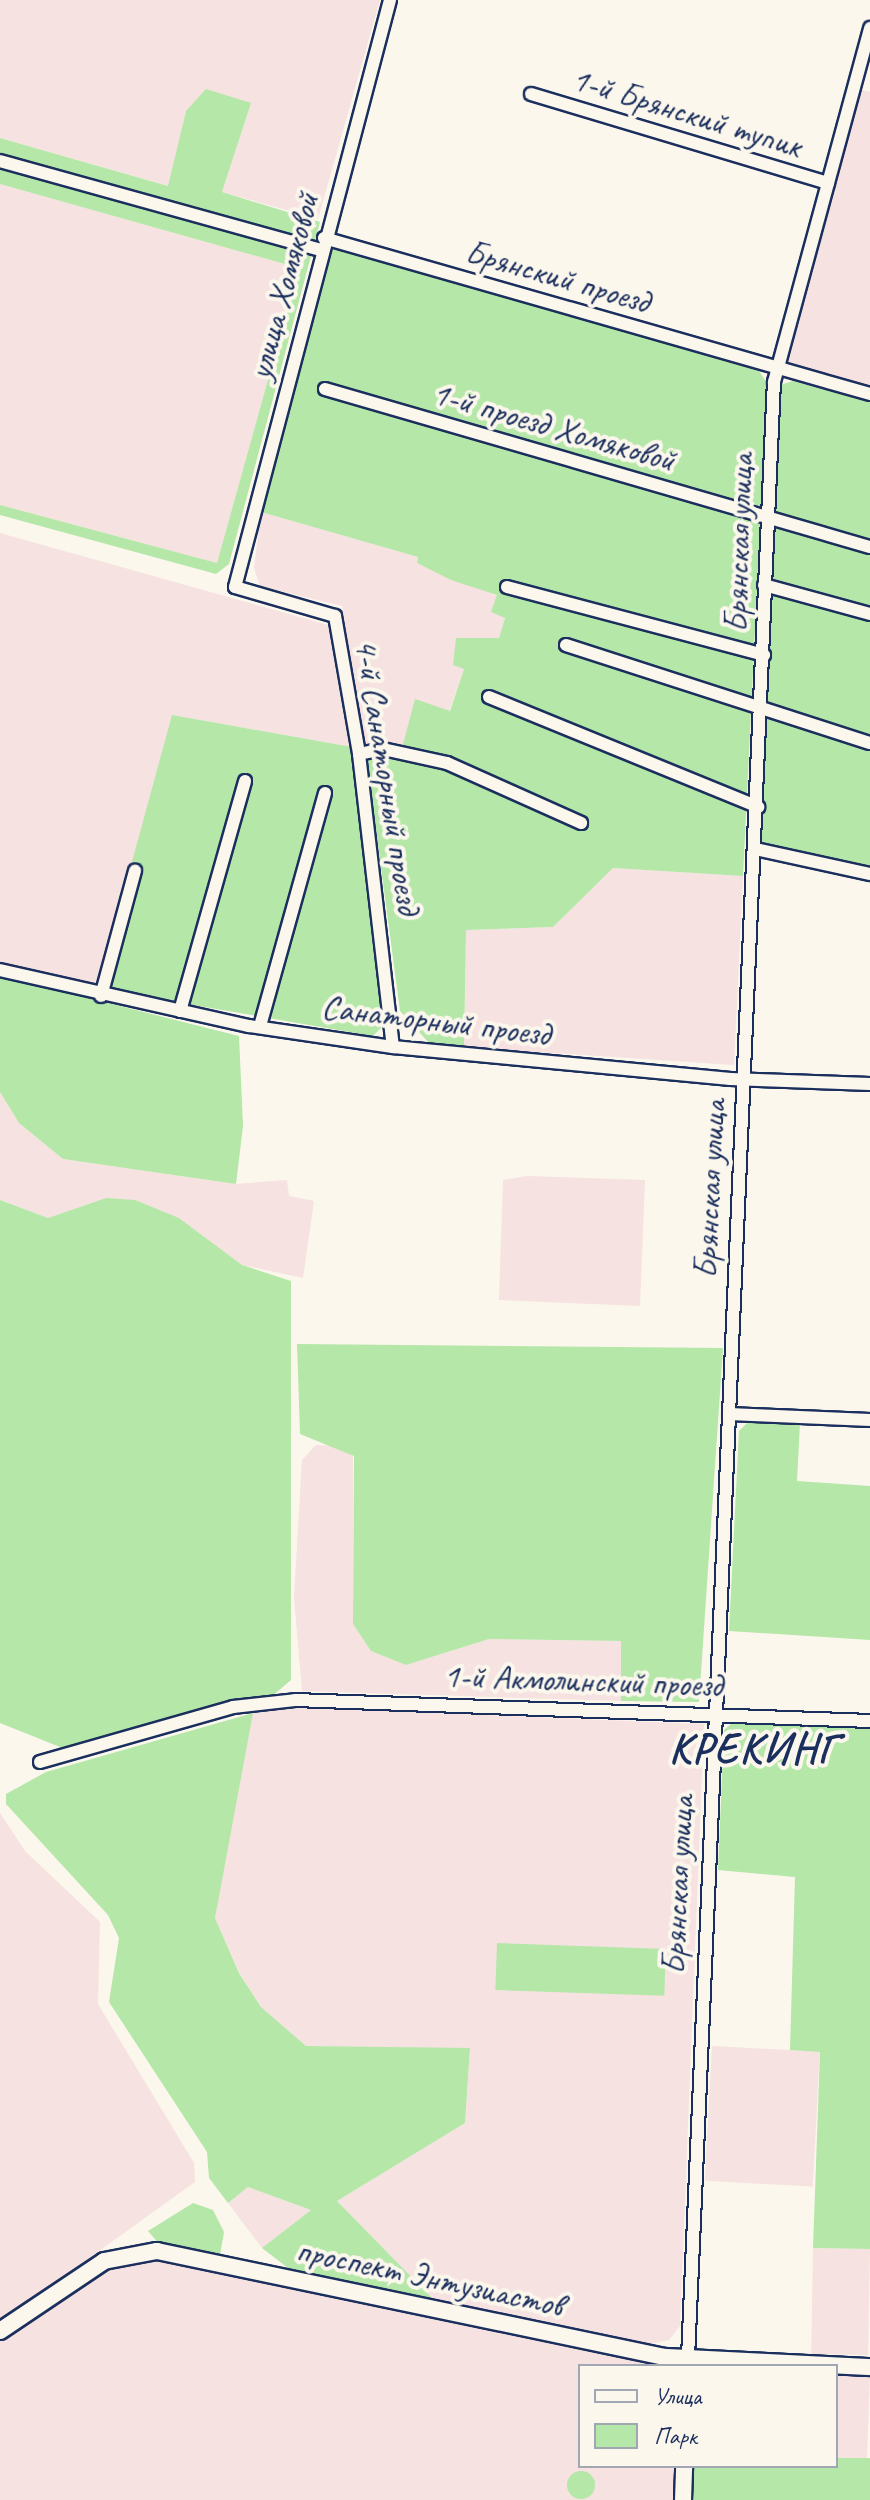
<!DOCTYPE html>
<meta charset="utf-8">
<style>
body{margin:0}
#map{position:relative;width:870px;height:2500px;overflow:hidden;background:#fbf7ec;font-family:Caveat,sans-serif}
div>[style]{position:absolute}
.built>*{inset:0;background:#f6e2e0;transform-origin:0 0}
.green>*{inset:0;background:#b4e7a8;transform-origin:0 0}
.round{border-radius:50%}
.roads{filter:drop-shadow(2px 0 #1b2f5e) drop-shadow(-2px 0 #1b2f5e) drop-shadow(0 2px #1b2f5e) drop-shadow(0 -2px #1b2f5e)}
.minor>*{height:12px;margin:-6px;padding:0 6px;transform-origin:6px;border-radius:6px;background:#fbf7ec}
.tertiary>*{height:16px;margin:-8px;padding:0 8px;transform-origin:8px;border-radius:8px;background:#fbf7ec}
span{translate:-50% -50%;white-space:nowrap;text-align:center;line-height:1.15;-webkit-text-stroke:8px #fbf7ec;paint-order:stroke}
.street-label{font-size:34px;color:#1b2f5e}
.district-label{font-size:42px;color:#1b2f5e;font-weight:700;letter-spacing:2px}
.legend{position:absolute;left:578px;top:2364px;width:260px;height:104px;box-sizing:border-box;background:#fbf7ec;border:2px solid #a1a7b3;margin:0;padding:10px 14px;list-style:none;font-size:24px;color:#1b2f5e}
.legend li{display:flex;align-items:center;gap:16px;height:40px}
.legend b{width:40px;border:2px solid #a1a7b3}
</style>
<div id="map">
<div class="built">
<i style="clip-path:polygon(0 0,380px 0,318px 219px,222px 192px,251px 103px,186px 111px,169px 186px,0 138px)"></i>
<i style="clip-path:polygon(862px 90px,870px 92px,870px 387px,792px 368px,786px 359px)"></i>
<i style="clip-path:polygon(0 184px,299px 268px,217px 563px,0 505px)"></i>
<i style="clip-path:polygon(261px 512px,418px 557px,417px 563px,498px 596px,505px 618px,499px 638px,464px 669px,449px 712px,400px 756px,365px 746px,342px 606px,260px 586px,254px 568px)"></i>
<i style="clip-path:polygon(0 533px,332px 626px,352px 747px,172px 715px,106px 990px,0 965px)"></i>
<i style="clip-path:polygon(613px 868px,743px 876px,734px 1065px,464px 1047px,466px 930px,553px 927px)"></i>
<i style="clip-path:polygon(0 1092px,19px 1123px,63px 1159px,236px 1184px,287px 1180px,289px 1196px,314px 1201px,303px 1278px,242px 1265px,179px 1218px,106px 1198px,48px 1218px,0 1200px)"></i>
<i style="clip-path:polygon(527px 1176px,645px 1180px,640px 1306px,499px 1300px,503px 1180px)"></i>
<i style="clip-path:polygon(316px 1445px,338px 1446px,353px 1456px,353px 1624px,371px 1651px,406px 1665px,489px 1639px,621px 1641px,621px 1701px,302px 1691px,294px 1597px,302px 1460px)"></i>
<i style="clip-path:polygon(291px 1707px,704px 1724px,680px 2326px,669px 2340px,639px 2346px,434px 2300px,337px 2201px,465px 2123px,470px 2049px,306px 2046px,261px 2007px,239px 1972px,215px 1918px,242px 1746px,253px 1713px)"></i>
<i style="clip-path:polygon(0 1813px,25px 1851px,100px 1922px,98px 2004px,194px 2163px,195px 2182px,0 2322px)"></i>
<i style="left:712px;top:2046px;width:108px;height:135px;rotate:3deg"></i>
<i style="clip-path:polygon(248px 2187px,311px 2210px,262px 2248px,228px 2203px)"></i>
<i style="left:813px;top:2248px;width:57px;height:106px;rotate:1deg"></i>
<i style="clip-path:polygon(157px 2256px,650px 2362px,655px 2366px,580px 2366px,580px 2466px,675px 2466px,675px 2500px,0 2500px,0 2337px,107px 2266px)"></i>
<i style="left:836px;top:2373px;width:34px;height:85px;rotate:2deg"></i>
</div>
<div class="green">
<i style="clip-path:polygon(206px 89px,251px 103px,222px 192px,320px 222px,229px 564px,216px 574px,0 515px,0 505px,217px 563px,299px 268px,0 184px,0 138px,168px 186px,186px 111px)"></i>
<i style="clip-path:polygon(339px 248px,759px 371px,767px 383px,743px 876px,613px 868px,553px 927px,466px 930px,464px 1047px,430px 1044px,400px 1011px,365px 746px,400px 756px,415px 699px,450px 711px,464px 669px,453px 665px,456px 638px,499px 638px,505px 618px,491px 612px,497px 595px,451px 580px,417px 563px,418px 557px,261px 512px,325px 253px)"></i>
<i style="clip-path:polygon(793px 381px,870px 402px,870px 870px,761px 847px,780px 385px)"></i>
<i style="clip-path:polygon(172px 715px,352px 747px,386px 1023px,373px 1036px,106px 990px,102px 972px)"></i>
<i style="clip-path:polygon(0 976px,239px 1036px,243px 1126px,236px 1184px,63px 1159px,19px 1123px,0 1092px)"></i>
<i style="clip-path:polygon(106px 1198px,135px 1200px,179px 1218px,242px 1265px,291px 1281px,291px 1680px,270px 1698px,182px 1714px,65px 1749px,0 1723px,0 1200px,48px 1218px)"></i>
<i style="clip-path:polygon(297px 1344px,723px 1348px,699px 1702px,621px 1701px,621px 1641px,489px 1639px,406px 1665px,371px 1651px,353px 1624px,354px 1456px,300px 1434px)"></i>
<i style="clip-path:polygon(751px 1419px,800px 1422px,797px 1481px,870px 1486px,870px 1640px,729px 1631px,739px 1431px)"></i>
<i style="clip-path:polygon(253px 1713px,215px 1918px,239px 1973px,261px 2007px,306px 2046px,470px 2048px,465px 2123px,337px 2201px,434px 2300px,292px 2271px,262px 2248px,311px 2210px,248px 2187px,228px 2203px,209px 2178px,207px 2152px,109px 2002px,119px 1938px,108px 1915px,6px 1804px,6px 1794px,46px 1772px)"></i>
<i style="clip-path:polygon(732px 1723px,870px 1729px,870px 2249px,813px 2248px,820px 2052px,790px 2050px,795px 1877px,718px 1870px,724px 1730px)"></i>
<i style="left:497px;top:1943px;width:169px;height:47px;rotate:2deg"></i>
<i style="clip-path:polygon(193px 2203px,213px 2210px,224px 2232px,220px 2255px,159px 2244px,148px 2231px)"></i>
<i style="clip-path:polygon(836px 2458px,870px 2458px,870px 2500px,691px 2500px,693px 2466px,836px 2466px)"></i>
<i class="round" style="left:567px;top:2471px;width:28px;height:28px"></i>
</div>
<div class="roads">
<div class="minor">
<i style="left:390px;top:0;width:607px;rotate:104.79deg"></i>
<i style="left:235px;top:587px;width:104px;rotate:16.2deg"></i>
<i style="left:335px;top:616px;width:140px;rotate:80.1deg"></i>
<i style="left:359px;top:754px;width:295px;rotate:83.4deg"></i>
<i style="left:531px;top:94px;width:310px;rotate:16.7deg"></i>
<i style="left:0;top:161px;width:333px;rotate:15.5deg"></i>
<i style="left:324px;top:238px;width:568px;rotate:15.95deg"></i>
<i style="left:325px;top:389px;width:567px;rotate:16.17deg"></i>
<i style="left:764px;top:585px;width:110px;rotate:15.3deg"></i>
<i style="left:507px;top:587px;width:266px;rotate:14.8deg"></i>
<i style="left:566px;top:645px;width:319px;rotate:17.9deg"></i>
<i style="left:489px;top:697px;width:291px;rotate:22.2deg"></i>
<i style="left:359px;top:754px;width:25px;rotate:-12deg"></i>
<i style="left:383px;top:749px;width:66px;rotate:12.3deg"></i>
<i style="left:447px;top:763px;width:147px;rotate:24.1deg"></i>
<i style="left:755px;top:849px;width:118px;rotate:12.3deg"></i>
<i style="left:0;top:970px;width:255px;rotate:12.7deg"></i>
<i style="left:249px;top:1026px;width:146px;rotate:8.3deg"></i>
<i style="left:393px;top:1047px;width:339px;rotate:5.4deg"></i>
<i style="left:730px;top:1079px;width:140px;rotate:2deg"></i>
<i style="left:101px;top:996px;width:130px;rotate:-74.8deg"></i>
<i style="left:180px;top:1011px;width:239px;rotate:-74.2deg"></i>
<i style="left:260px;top:1026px;width:242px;rotate:-74.4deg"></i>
<i style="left:729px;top:1414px;width:141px;rotate:2.4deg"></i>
<i style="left:40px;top:1762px;width:201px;rotate:-15.9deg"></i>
<i style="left:233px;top:1707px;width:62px;rotate:-6.4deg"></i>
<i style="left:295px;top:1700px;width:575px;rotate:2.09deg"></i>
<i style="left:688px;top:2358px;width:1978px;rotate:-87.51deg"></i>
<i style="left:774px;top:382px;width:367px;rotate:-74.8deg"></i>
</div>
<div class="tertiary">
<i style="left:0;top:2331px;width:125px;rotate:-33.9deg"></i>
<i style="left:104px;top:2261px;width:54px;rotate:-10.7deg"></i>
<i style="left:157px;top:2251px;width:519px;rotate:11.79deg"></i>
<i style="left:665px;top:2357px;width:205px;rotate:2.8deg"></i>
<i style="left:683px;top:2500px;width:34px;rotate:-88deg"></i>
</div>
</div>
<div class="street-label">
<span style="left:687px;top:112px;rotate:17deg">1-й Брянский тупик</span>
<span style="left:558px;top:276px;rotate:16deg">Брянский проезд</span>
<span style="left:283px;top:286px;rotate:-75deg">улица Хомяковой</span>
<span style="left:554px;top:426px;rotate:16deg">1-й проезд Хомяковой</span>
<span style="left:738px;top:543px;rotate:-88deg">Брянская улица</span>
<span style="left:388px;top:776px;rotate:81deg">4-й Санаторный проезд</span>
<span style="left:436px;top:1020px;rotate:7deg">Санаторный проезд</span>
<span style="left:709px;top:1189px;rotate:-87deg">Брянская улица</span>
<span style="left:583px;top:1680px;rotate:2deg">1-й Акмолинский проезд</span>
<span style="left:677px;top:1885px;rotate:-87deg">Брянская улица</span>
<span style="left:430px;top:2277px;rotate:12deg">проспект Энтузиастов</span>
</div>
<div class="district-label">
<span style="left:754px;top:1749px">КРЕКИНГ</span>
</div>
<ul class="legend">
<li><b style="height:10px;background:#fbf7ec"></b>Улица</li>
<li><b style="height:22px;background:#b4e7a8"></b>Парк</li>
</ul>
</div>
